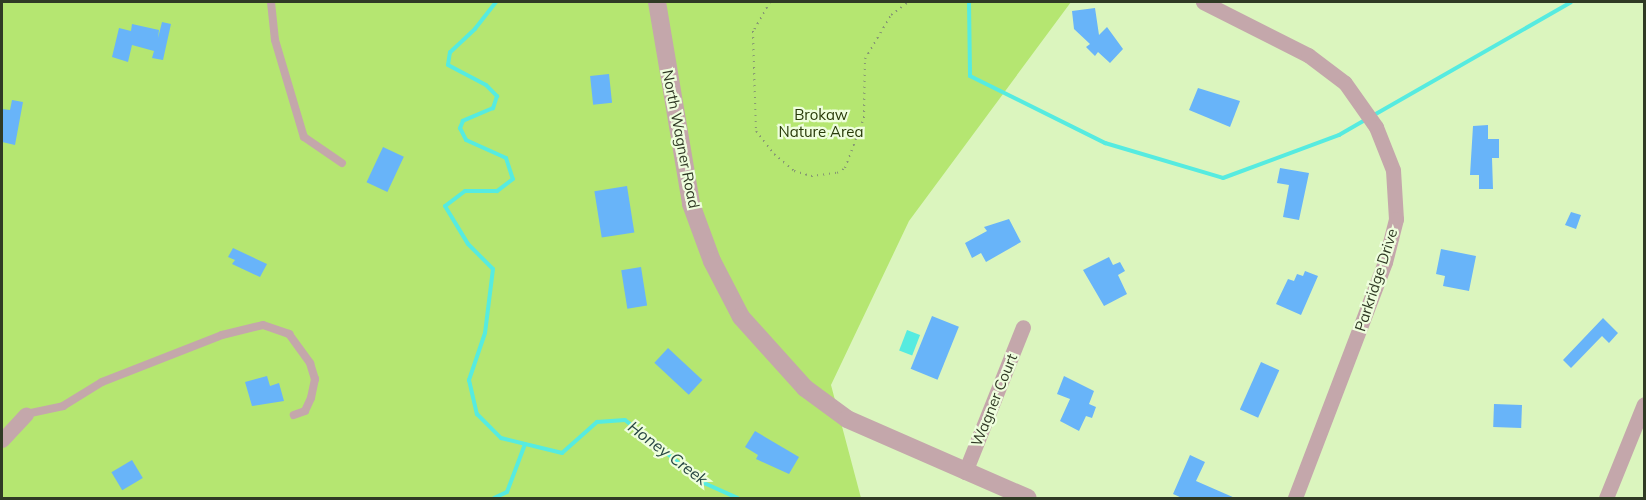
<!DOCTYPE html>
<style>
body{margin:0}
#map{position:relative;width:1646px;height:500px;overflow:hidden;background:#dbf5be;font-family:Mulish,sans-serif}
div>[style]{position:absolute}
.green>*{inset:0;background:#b5e671}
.water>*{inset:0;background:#56ebe0;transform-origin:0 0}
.stream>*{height:4px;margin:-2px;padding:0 2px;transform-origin:2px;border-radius:2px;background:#56ebe0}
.building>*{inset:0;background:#68b4f9;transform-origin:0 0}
.path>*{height:2px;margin-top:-1px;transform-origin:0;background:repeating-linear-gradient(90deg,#879973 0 1.5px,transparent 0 6px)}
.service>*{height:8px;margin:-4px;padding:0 4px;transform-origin:4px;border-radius:4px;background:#c4a7ab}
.minor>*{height:15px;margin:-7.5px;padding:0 7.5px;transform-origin:7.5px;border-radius:7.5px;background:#c4a7ab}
.tertiary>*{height:18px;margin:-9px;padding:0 9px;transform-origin:9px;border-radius:9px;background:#c4a7ab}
span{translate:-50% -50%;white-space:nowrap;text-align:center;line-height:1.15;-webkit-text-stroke:4.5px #eefedd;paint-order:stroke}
.park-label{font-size:15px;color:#283a09}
.street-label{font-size:15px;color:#303a25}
.water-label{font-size:16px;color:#284744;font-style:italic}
.frame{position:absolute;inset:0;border:3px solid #303a25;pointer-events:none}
</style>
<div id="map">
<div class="green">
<i style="clip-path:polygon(2px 2px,1071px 2px,909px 221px,831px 385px,861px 498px,2px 498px)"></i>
</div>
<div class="water">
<i style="left:907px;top:330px;width:14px;height:22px;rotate:21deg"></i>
</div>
<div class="stream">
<i style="left:496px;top:2px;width:34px;rotate:128deg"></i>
<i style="left:475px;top:29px;width:34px;rotate:137deg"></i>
<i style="left:450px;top:52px;width:13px;rotate:99deg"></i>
<i style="left:448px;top:65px;width:43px;rotate:27.8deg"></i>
<i style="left:486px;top:85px;width:16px;rotate:45deg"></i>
<i style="left:497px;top:96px;width:13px;rotate:108deg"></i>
<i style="left:493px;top:108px;width:33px;rotate:157deg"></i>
<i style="left:463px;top:121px;width:8px;rotate:113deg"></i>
<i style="left:460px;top:128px;width:13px;rotate:63deg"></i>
<i style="left:466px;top:140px;width:44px;rotate:24.2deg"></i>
<i style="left:506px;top:158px;width:22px;rotate:72deg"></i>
<i style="left:513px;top:179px;width:20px;rotate:143deg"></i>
<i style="left:497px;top:191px;width:32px;rotate:180deg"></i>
<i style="left:465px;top:191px;width:25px;rotate:143deg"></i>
<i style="left:445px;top:206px;width:44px;rotate:58.8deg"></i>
<i style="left:468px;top:244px;width:35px;rotate:45deg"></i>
<i style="left:493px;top:269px;width:64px;rotate:97.1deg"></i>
<i style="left:485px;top:333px;width:50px;rotate:108.8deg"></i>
<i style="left:469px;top:380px;width:35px;rotate:77deg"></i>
<i style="left:477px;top:414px;width:34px;rotate:45deg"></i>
<i style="left:501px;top:438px;width:63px;rotate:13.8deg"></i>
<i style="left:562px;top:453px;width:47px;rotate:-41.5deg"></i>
<i style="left:597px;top:422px;width:28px;rotate:-4deg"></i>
<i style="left:625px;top:420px;width:101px;rotate:38.6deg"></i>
<i style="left:704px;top:483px;width:37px;rotate:24deg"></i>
<i style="left:969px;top:2px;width:74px;rotate:89.2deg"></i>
<i style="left:970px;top:76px;width:151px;rotate:26.4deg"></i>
<i style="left:1105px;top:143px;width:123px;rotate:16.5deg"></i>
<i style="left:1223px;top:178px;width:124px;rotate:-20.3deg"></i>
<i style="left:1339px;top:135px;width:32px;rotate:-30deg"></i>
<i style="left:1374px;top:115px;width:227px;rotate:-29.8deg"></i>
<i style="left:494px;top:498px;width:14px;rotate:-25deg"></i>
<i style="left:507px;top:492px;width:51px;rotate:-69.4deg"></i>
</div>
<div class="building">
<i style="clip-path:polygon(1095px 8px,1099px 35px,1107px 27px,1123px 49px,1110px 63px,1098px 52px,1095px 56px,1086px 47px,1090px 44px,1074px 29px,1072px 11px)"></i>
<i style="clip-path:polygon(162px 22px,171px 24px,163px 60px,152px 58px,154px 51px,132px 45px,128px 62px,112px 57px,119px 28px,131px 31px,132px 24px,159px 30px,158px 38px)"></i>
<i style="left:609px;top:74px;width:29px;height:19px;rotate:84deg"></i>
<i style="clip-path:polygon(1198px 88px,1240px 101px,1230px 127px,1189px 110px)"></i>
<i style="clip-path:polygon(12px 100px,23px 102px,15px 145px,2px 142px,2px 109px,10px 110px)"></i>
<i style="clip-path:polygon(1488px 125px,1488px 139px,1499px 139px,1499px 158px,1492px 158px,1493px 189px,1479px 189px,1479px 175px,1470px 175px,1473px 126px)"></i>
<i style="left:383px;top:147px;width:23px;height:39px;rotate:25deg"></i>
<i style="clip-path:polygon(1280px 168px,1309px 173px,1299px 220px,1283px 217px,1289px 185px,1277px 183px)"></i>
<i style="left:627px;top:186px;width:47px;height:33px;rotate:81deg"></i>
<i style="clip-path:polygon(1571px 212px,1581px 215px,1576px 229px,1565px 225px)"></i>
<i style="clip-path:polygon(1009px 219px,1021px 242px,986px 262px,981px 253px,972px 258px,965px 243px,987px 231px,984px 227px)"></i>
<i style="clip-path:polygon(233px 248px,267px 264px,260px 277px,232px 264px,235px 260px,228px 257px)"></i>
<i style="clip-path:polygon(1441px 249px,1476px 256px,1469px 291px,1443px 286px,1445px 276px,1436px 274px)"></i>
<i style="clip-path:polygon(1109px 257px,1113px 265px,1120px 262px,1125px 271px,1118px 275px,1127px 294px,1104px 306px,1083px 270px)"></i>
<i style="left:641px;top:267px;width:39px;height:20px;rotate:81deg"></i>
<i style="clip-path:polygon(1305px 271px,1318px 276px,1301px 315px,1276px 304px,1288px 279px,1294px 281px,1297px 274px,1303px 276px)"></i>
<i style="left:932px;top:316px;width:29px;height:57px;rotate:22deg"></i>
<i style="clip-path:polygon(1603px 318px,1618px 333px,1609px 343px,1602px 336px,1571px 368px,1563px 360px)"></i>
<i style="left:668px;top:348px;width:47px;height:20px;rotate:43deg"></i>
<i style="left:1261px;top:362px;width:20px;height:52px;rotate:24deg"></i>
<i style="clip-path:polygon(267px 376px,270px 386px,279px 383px,284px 401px,252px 406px,245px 382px)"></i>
<i style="clip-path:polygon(1064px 376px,1094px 391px,1089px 404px,1096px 407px,1092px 418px,1086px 416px,1079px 431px,1060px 421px,1070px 399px,1057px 394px)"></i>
<i style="left:1494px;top:404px;width:28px;height:23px;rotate:2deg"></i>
<i style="clip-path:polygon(755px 431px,799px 457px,789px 474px,756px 459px,758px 455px,745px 447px)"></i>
<i style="clip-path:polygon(1190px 455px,1205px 462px,1196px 481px,1235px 498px,1182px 498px,1173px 494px)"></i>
<i style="left:132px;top:460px;width:21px;height:24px;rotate:59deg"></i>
</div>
<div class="path">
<i style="left:770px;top:2px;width:34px;rotate:120deg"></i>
<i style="left:753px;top:31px;width:100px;rotate:88.3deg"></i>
<i style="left:756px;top:131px;width:29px;rotate:52deg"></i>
<i style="left:774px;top:154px;width:26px;rotate:40deg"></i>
<i style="left:794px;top:171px;width:18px;rotate:16deg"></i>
<i style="left:811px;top:176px;width:26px;rotate:-7deg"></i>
<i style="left:837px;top:173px;width:9px;rotate:-32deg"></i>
<i style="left:845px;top:168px;width:53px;rotate:-69.2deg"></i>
<i style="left:864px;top:118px;width:59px;rotate:-89deg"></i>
<i style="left:865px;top:59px;width:51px;rotate:-59.4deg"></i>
<i style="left:891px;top:15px;width:21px;rotate:-37deg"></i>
</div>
<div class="service">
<i style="left:271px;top:2px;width:38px;rotate:84deg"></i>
<i style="left:275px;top:40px;width:101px;rotate:73.4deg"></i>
<i style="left:304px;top:137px;width:46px;rotate:34.4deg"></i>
<i style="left:26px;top:414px;width:38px;rotate:-12deg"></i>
<i style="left:63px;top:406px;width:46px;rotate:-31.6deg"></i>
<i style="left:102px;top:382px;width:129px;rotate:-21.4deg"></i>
<i style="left:222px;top:335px;width:42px;rotate:-13.7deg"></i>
<i style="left:263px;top:325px;width:28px;rotate:19deg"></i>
<i style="left:289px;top:334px;width:36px;rotate:54deg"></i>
<i style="left:310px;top:363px;width:17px;rotate:73deg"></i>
<i style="left:315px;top:379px;width:19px;rotate:102deg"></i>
<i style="left:311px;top:398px;width:14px;rotate:115deg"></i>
<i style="left:305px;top:411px;width:12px;rotate:160deg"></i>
</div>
<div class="minor">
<i style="left:1203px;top:2px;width:118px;rotate:26.8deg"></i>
<i style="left:1308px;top:55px;width:46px;rotate:37.1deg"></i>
<i style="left:1345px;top:83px;width:54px;rotate:54.8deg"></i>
<i style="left:1376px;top:127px;width:46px;rotate:68.4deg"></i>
<i style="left:1393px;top:170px;width:49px;rotate:86.5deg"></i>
<i style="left:1396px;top:219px;width:44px;rotate:104.3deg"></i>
<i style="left:1385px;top:262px;width:253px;rotate:110.9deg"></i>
<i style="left:2px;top:440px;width:35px;rotate:-47deg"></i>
<i style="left:965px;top:472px;width:156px;rotate:-68.2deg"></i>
<i style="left:1606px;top:498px;width:101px;rotate:-68deg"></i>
</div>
<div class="tertiary">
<i style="left:657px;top:2px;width:205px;rotate:80.4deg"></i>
<i style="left:691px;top:204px;width:61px;rotate:69.8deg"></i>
<i style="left:712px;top:261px;width:63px;rotate:62.6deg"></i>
<i style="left:741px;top:317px;width:96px;rotate:48deg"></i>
<i style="left:805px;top:388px;width:52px;rotate:36.4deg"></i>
<i style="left:847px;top:419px;width:197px;rotate:23.6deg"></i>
</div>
<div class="park-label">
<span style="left:821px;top:123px">Brokaw<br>Nature Area</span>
</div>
<div class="street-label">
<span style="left:681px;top:139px;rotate:79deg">North Wagner Road</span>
<span style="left:1376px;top:280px;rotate:-72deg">Parkridge Drive</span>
<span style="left:994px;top:400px;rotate:-68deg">Wagner Court</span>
</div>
<div class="water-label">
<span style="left:668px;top:453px;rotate:37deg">Honey Creek</span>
</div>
<div class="frame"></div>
</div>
